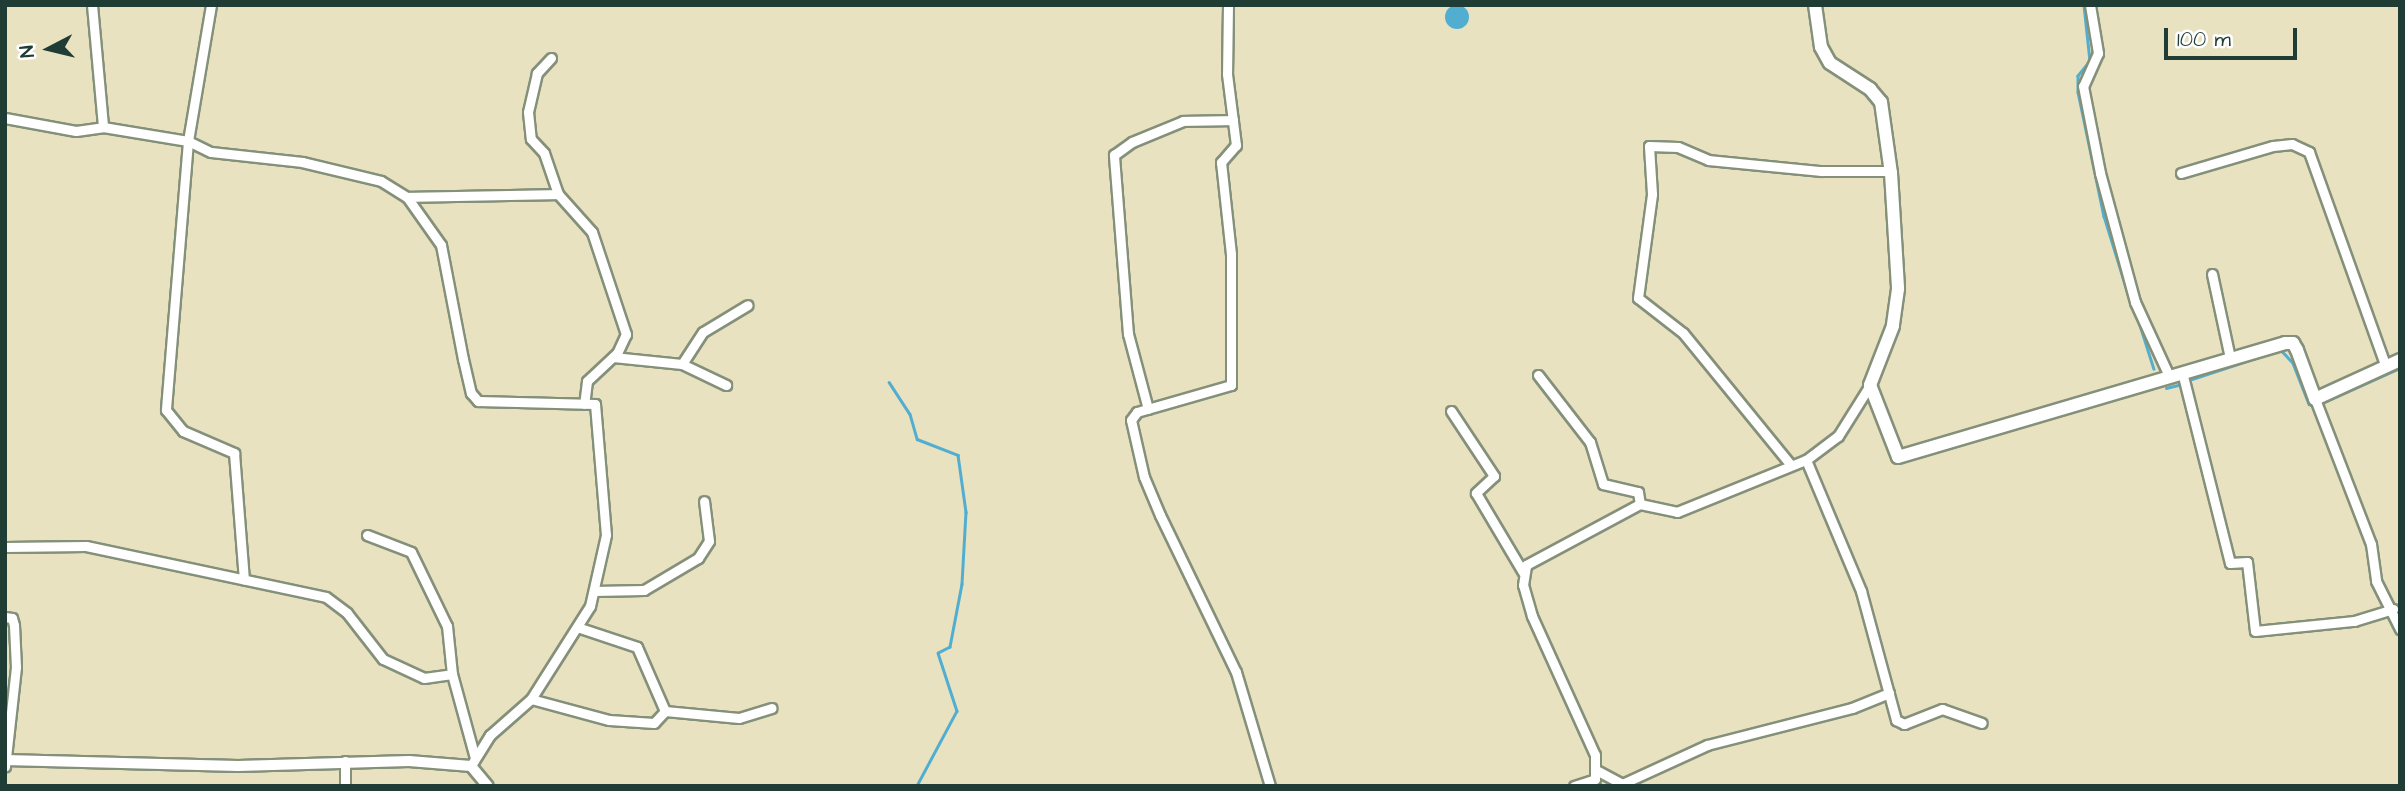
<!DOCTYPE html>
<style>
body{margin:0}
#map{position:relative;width:2405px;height:791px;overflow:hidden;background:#e8e2c0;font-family:"Architects Daughter",sans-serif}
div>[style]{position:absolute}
.water>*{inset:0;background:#52aed0}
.round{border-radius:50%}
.stream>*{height:2.5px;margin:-1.25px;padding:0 1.25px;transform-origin:1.25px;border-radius:1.25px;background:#52aed0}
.roads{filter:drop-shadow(2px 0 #84907a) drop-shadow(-2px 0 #84907a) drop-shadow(0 2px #84907a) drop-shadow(0 -2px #84907a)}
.minor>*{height:9px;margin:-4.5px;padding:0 4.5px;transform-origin:4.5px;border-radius:4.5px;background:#fff}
.tertiary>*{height:10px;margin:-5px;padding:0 5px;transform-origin:5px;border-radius:5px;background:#fff}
.secondary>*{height:12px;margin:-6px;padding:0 6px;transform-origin:6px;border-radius:6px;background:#fff}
span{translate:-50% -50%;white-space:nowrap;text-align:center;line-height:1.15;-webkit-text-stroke:5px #fff;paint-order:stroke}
.frame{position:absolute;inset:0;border:7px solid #1f3d34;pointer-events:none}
.north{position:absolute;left:14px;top:14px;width:70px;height:70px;-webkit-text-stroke:5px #fff;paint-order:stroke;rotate:263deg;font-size:19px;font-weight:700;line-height:28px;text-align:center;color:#1f3d34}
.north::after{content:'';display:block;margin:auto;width:24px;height:32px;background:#1f3d34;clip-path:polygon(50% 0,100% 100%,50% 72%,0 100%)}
.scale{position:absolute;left:2164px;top:28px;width:133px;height:32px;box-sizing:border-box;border:4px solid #1f3d34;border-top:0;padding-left:9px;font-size:21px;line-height:24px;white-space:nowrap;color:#1f3d34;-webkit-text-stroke:5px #fff;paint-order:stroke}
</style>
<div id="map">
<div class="water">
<i class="round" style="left:1445px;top:5px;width:24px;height:24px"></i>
</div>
<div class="stream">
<i style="left:2084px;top:5px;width:56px;rotate:83.9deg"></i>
<i style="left:2090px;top:61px;width:19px;rotate:129deg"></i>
<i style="left:2078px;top:76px;width:16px;rotate:90deg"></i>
<i style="left:2078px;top:92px;width:127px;rotate:78.2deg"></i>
<i style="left:2104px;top:216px;width:91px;rotate:72.8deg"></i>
<i style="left:2138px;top:319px;width:52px;rotate:72.3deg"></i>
<i style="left:2281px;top:350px;width:18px;rotate:47deg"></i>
<i style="left:2293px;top:363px;width:44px;rotate:68.7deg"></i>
<i style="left:2309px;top:404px;width:6px;rotate:18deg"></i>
<i style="left:2192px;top:379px;width:80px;rotate:-18.2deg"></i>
<i style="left:889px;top:382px;width:38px;rotate:57deg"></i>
<i style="left:910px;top:414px;width:26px;rotate:74deg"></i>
<i style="left:917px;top:439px;width:44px;rotate:21.3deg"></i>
<i style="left:958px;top:455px;width:58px;rotate:82deg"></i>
<i style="left:966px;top:512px;width:72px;rotate:93.2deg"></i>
<i style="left:962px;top:584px;width:64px;rotate:100.8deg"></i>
<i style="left:950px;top:647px;width:13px;rotate:153deg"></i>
<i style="left:938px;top:653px;width:61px;rotate:71.9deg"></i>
<i style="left:957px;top:711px;width:85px;rotate:118.1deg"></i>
<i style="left:2166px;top:388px;width:16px;rotate:-14deg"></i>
<i style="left:2322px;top:403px;width:85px;rotate:-24.2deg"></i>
</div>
<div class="roads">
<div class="minor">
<i style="left:92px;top:5px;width:122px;rotate:84.8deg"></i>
<i style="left:211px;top:5px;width:138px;rotate:99.6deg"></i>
<i style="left:188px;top:141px;width:270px;rotate:94.7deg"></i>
<i style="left:166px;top:410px;width:27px;rotate:51deg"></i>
<i style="left:183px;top:431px;width:56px;rotate:23.3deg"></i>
<i style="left:234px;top:453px;width:127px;rotate:85.5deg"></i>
<i style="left:1228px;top:5px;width:69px;rotate:90.8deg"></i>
<i style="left:1227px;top:74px;width:72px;rotate:82.8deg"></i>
<i style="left:1236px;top:145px;width:23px;rotate:131deg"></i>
<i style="left:1221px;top:162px;width:93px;rotate:83.8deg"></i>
<i style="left:1231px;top:254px;width:131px;rotate:90deg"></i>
<i style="left:1231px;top:385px;width:98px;rotate:164deg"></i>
<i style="left:1137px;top:412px;width:10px;rotate:127deg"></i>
<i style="left:1131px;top:420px;width:58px;rotate:77.2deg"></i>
<i style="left:1144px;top:477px;width:41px;rotate:67.2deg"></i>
<i style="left:1160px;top:515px;width:174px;rotate:64.2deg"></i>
<i style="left:1236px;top:672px;width:119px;rotate:73.4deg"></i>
<i style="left:2090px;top:5px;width:49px;rotate:80.5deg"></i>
<i style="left:2098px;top:53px;width:36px;rotate:114deg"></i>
<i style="left:2083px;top:86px;width:89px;rotate:78.9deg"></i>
<i style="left:2100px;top:173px;width:134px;rotate:74.8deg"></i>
<i style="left:2135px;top:302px;width:81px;rotate:65.3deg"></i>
<i style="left:551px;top:58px;width:21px;rotate:133deg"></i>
<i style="left:537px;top:73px;width:40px;rotate:103deg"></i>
<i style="left:528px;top:112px;width:27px;rotate:84deg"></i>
<i style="left:531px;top:139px;width:19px;rotate:47deg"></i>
<i style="left:544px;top:153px;width:43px;rotate:71.1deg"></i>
<i style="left:558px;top:194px;width:51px;rotate:48.2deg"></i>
<i style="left:592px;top:232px;width:108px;rotate:71.6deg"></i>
<i style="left:626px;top:334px;width:21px;rotate:115deg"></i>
<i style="left:617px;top:353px;width:41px;rotate:137deg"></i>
<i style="left:587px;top:381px;width:23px;rotate:97deg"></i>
<i style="left:5px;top:118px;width:72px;rotate:10.4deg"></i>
<i style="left:76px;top:131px;width:27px;rotate:-8deg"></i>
<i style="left:103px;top:127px;width:86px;rotate:9.4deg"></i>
<i style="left:188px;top:141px;width:25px;rotate:26deg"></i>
<i style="left:211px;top:152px;width:92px;rotate:6.3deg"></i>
<i style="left:302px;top:162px;width:81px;rotate:13.5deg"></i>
<i style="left:381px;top:181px;width:31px;rotate:32deg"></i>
<i style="left:407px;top:197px;width:59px;rotate:54.7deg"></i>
<i style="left:441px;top:245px;width:116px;rotate:79.1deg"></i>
<i style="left:463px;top:359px;width:35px;rotate:77deg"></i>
<i style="left:471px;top:393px;width:11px;rotate:49deg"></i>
<i style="left:478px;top:401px;width:117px;rotate:1.5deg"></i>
<i style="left:595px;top:404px;width:131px;rotate:85.2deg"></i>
<i style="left:606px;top:535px;width:73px;rotate:102.7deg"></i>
<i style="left:590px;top:606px;width:110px;rotate:122.4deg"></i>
<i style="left:531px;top:699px;width:55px;rotate:138.7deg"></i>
<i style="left:490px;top:735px;width:36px;rotate:122deg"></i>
<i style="left:2181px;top:173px;width:96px;rotate:-16.4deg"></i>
<i style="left:2273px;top:146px;width:19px;rotate:-6deg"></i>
<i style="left:2292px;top:144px;width:19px;rotate:25deg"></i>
<i style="left:2309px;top:152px;width:228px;rotate:70.3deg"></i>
<i style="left:407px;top:197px;width:151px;rotate:-1.1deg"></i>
<i style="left:2212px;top:274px;width:86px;rotate:77.9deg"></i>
<i style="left:613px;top:357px;width:69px;rotate:5.8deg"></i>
<i style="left:682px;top:364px;width:49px;rotate:25.5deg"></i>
<i style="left:682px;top:364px;width:38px;rotate:-57deg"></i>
<i style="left:703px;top:332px;width:52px;rotate:-31deg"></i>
<i style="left:2182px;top:372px;width:197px;rotate:75.9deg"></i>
<i style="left:2230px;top:563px;width:17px;rotate:-3deg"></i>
<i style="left:2247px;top:562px;width:69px;rotate:83.4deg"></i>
<i style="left:2255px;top:631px;width:100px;rotate:-5.8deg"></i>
<i style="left:2354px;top:621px;width:41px;rotate:-17.1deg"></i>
<i style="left:1538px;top:375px;width:85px;rotate:52.2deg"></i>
<i style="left:1590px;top:442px;width:44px;rotate:72.8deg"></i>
<i style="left:1603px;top:484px;width:36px;rotate:13deg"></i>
<i style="left:1638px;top:492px;width:12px;rotate:81deg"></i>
<i style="left:2315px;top:399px;width:155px;rotate:68.9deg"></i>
<i style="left:2371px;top:544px;width:37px;rotate:82deg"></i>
<i style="left:2376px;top:581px;width:54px;rotate:63.4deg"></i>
<i style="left:1148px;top:409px;width:78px;rotate:-104.9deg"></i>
<i style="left:1128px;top:334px;width:180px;rotate:-94.5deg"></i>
<i style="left:1114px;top:155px;width:22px;rotate:-36deg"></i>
<i style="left:1132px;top:142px;width:55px;rotate:-22.4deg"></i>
<i style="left:1183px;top:121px;width:50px;rotate:-1.1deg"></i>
<i style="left:1451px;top:411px;width:78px;rotate:56.5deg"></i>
<i style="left:1494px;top:476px;width:25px;rotate:137deg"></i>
<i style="left:1476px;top:493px;width:92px;rotate:59.3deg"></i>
<i style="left:1806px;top:460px;width:142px;rotate:67.2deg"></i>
<i style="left:1861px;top:591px;width:134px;rotate:74.8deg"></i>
<i style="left:1896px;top:720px;width:9px;rotate:27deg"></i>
<i style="left:1904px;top:724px;width:41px;rotate:-21.5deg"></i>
<i style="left:1942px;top:709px;width:42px;rotate:19.3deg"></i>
<i style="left:1790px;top:464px;width:169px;rotate:-129.2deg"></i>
<i style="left:1683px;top:333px;width:57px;rotate:-142.1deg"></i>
<i style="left:1638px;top:298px;width:105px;rotate:-82.3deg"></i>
<i style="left:1652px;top:194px;width:48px;rotate:-93.6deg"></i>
<i style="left:1649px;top:146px;width:29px;rotate:2deg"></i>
<i style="left:1678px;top:147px;width:33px;rotate:23deg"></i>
<i style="left:1708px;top:160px;width:114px;rotate:5.6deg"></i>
<i style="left:1821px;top:171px;width:70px"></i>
<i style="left:367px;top:535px;width:47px;rotate:21.1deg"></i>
<i style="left:411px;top:552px;width:82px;rotate:64.1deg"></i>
<i style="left:447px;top:626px;width:48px;rotate:84.1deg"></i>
<i style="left:5px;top:547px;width:81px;rotate:-0.7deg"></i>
<i style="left:86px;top:546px;width:245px;rotate:12deg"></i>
<i style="left:326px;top:597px;width:26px;rotate:37deg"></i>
<i style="left:347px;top:613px;width:58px;rotate:52deg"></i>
<i style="left:383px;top:659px;width:45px;rotate:24.9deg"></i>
<i style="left:424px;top:678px;width:28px;rotate:-8deg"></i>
<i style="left:452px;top:674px;width:87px;rotate:74.7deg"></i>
<i style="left:594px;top:591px;width:50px;rotate:-1.1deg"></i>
<i style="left:644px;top:590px;width:63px;rotate:-30.7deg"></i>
<i style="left:698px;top:558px;width:20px;rotate:-57deg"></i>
<i style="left:709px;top:541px;width:40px;rotate:-97.1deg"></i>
<i style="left:5px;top:617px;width:7px;rotate:8deg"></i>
<i style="left:12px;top:618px;width:7px;rotate:74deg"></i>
<i style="left:14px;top:625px;width:42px;rotate:87.3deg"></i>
<i style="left:16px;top:667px;width:100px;rotate:96.3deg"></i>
<i style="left:577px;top:627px;width:63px;rotate:18.4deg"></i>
<i style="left:637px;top:647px;width:70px;rotate:66.4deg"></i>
<i style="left:531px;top:699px;width:81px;rotate:15.1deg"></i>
<i style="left:609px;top:720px;width:45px;rotate:3.8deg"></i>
<i style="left:654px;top:723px;width:16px;rotate:-47deg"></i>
<i style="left:665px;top:711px;width:74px;rotate:5.4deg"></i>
<i style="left:739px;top:718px;width:34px;rotate:-17deg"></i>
<i style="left:345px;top:761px;width:25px;rotate:90deg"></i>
<i style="left:1598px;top:771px;width:27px;rotate:28deg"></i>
<i style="left:1622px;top:784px;width:94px;rotate:-24.6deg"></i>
<i style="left:1707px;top:745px;width:150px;rotate:-14.3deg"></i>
<i style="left:1852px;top:708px;width:40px;rotate:-22deg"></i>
<i style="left:1574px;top:786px;width:22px;rotate:-18deg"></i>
<i style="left:1595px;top:779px;width:24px;rotate:-90deg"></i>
<i style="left:1595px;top:755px;width:153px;rotate:-114.4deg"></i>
<i style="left:1532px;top:616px;width:32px;rotate:-106deg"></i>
<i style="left:1523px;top:585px;width:20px;rotate:-81deg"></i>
<i style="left:1526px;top:565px;width:129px;rotate:-28.2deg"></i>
<i style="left:1640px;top:504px;width:38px;rotate:12deg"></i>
<i style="left:1677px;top:512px;width:139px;rotate:-22deg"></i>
<i style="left:1806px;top:460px;width:40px;rotate:-37deg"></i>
<i style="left:1838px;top:436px;width:60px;rotate:-57.9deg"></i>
</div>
<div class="tertiary">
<i style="left:5px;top:760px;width:233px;rotate:1.5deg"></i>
<i style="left:238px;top:766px;width:171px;rotate:-1.7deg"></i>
<i style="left:409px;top:761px;width:62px;rotate:4.6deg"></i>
<i style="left:471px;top:766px;width:26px;rotate:50deg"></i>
</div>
<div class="secondary">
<i style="left:1815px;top:5px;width:42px;rotate:81.9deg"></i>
<i style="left:1821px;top:47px;width:18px;rotate:61deg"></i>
<i style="left:1830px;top:63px;width:48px;rotate:33deg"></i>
<i style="left:1870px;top:89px;width:17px;rotate:50deg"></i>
<i style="left:1881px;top:102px;width:72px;rotate:82deg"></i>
<i style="left:1891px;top:173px;width:116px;rotate:86.5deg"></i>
<i style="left:1898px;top:289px;width:37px;rotate:98deg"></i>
<i style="left:1893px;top:326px;width:63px;rotate:111.3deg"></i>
<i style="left:1870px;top:385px;width:77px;rotate:68.7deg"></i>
<i style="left:1898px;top:457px;width:403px;rotate:-16.4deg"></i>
<i style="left:2285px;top:343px;width:8px"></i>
<i style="left:2293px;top:343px;width:8px;rotate:60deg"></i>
<i style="left:2297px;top:350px;width:52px;rotate:69.8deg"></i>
<i style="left:2315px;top:399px;width:94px;rotate:-24.6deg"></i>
</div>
</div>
<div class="frame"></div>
<div class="north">N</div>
<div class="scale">100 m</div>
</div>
